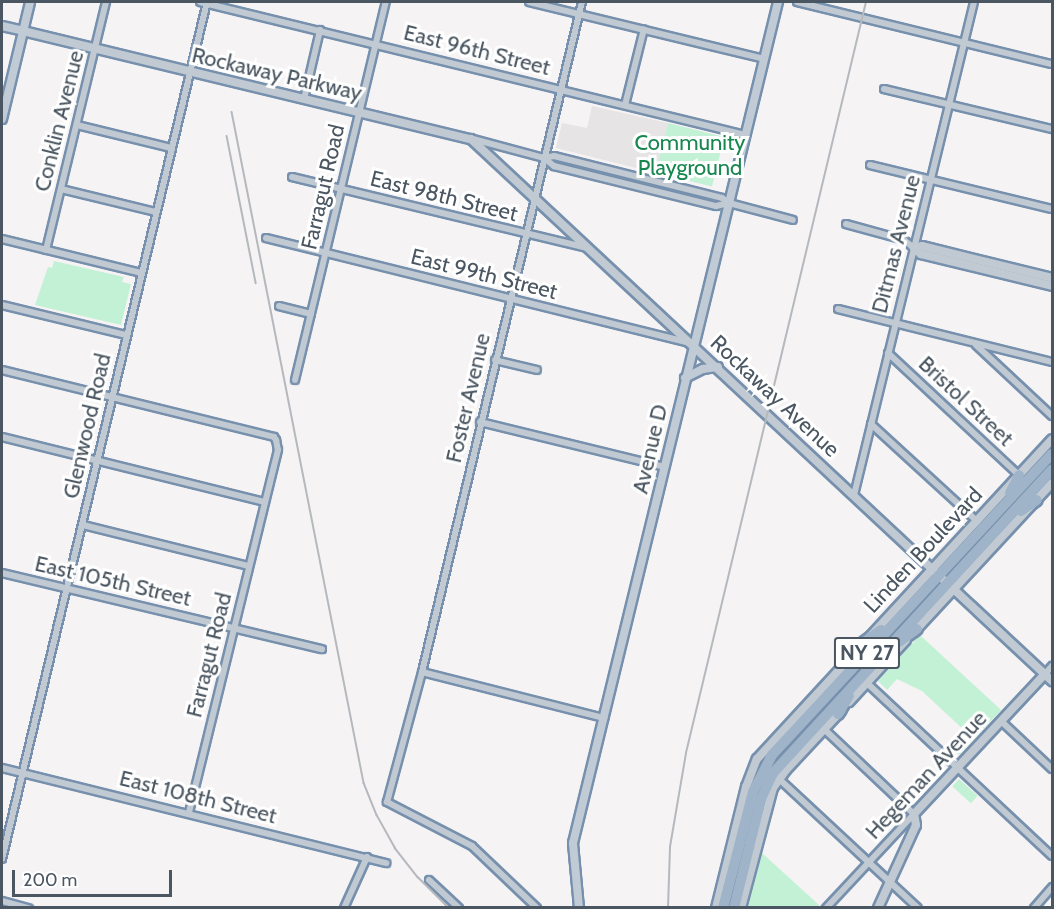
<!DOCTYPE html>
<style>
body{margin:0}
#map{position:relative;width:1054px;height:909px;overflow:hidden;background:#f5f3f3;font-family:Cabin,sans-serif}
div>[style]{position:absolute}
.education>*{inset:0;background:#e6e4e5}
.green>*{inset:0;background:#c3f1d5;transform-origin:0 0}
.roads{filter:drop-shadow(2px 0 #7690ad) drop-shadow(-2px 0 #7690ad) drop-shadow(0 2px #7690ad) drop-shadow(0 -2px #7690ad)}
.minor>*{height:6px;margin:-3px;padding:0 3px;transform-origin:3px;border-radius:3px;background:#c1cad2}
.tertiary>*{height:8px;margin:-4px;padding:0 4px;transform-origin:4px;border-radius:4px;background:#c1cad2}
.secondary>*{height:8px;margin:-4px;padding:0 4px;transform-origin:4px;border-radius:4px;background:#c1cbd6}
.trunk>*{height:10px;margin:-5px;padding:0 5px;transform-origin:5px;border-radius:5px;background:#9fb4c9}
.rail>*{height:1.5px;margin:-0.75px;padding:0 0.75px;transform-origin:0.75px;border-radius:0.75px;background:#b5b8bd}
span{translate:-50% -50%;white-space:nowrap;text-align:center;line-height:1.15;-webkit-text-stroke:6px #fff;paint-order:stroke}
.shield-label span{padding:2px 4px;background:#fff;border:2px solid;border-radius:4px;-webkit-text-stroke-width:0}
.shield-label{font-size:21px;color:#4a5661;font-weight:700}
.street-label{font-size:22px;color:#4a5661}
.park-label{font-size:22px;color:#17864f}
.frame{position:absolute;inset:0;border:3px solid #4a5661;pointer-events:none}
.scale{position:absolute;left:12px;top:870px;width:160px;height:27px;box-sizing:border-box;border:3px solid #4a5661;border-top:0;padding-left:8px;font-size:18px;line-height:21px;white-space:nowrap;color:#4a5661;-webkit-text-stroke:4px #fff;paint-order:stroke}
</style>
<div id="map">
<div class="education">
<i style="clip-path:polygon(592px 106px,668px 123px,656px 173px,556px 148px,562px 123px,587px 128px)"></i>
</div>
<div class="green">
<i style="left:668px;top:123px;width:58px;height:51px;rotate:14deg"></i>
<i style="clip-path:polygon(54px 261px,124px 277px,122px 282px,131px 284px,121px 325px,35px 305px,48px 267px,52px 268px)"></i>
<i style="clip-path:polygon(920px 635px,1001px 710px,959px 755px,950px 748px,965px 731px,922px 691px,897px 679px,887px 690px,878px 681px)"></i>
<i style="left:959px;top:779px;width:25px;height:10px;rotate:42deg"></i>
<i style="clip-path:polygon(762px 853px,819px 905px,817px 907px,748px 907px)"></i>
</div>
<div class="roads">
<div class="minor">
<i style="left:200px;top:2px;width:561px;rotate:13.71deg"></i>
<i style="left:529px;top:2px;width:242px;rotate:13.6deg"></i>
<i style="left:797px;top:2px;width:262px;rotate:13.7deg"></i>
<i style="left:884px;top:89px;width:173px;rotate:13.4deg"></i>
<i style="left:304px;top:99px;width:71px;rotate:-76.9deg"></i>
<i style="left:625px;top:105px;width:78px;rotate:-76deg"></i>
<i style="left:77px;top:125px;width:97px;rotate:13.7deg"></i>
<i style="left:473px;top:139px;width:73px;rotate:15deg"></i>
<i style="left:544px;top:158px;width:10px;rotate:-11deg"></i>
<i style="left:554px;top:156px;width:173px;rotate:14deg"></i>
<i style="left:722px;top:198px;width:9px;rotate:36deg"></i>
<i style="left:729px;top:203px;width:66px;rotate:14.9deg"></i>
<i style="left:544px;top:158px;width:13px;rotate:39deg"></i>
<i style="left:554px;top:166px;width:167px;rotate:13.9deg"></i>
<i style="left:716px;top:206px;width:13px;rotate:-13deg"></i>
<i style="left:870px;top:165px;width:187px;rotate:13.6deg"></i>
<i style="left:292px;top:177px;width:304px;rotate:13.5deg"></i>
<i style="left:61px;top:189px;width:98px;rotate:13.6deg"></i>
<i style="left:846px;top:224px;width:60px;rotate:15.4deg"></i>
<i style="left:904px;top:240px;width:13px;rotate:39deg"></i>
<i style="left:266px;top:238px;width:438px;rotate:13.9deg"></i>
<i style="left:2px;top:239px;width:143px;rotate:13.7deg"></i>
<i style="left:46px;top:250px;width:255px;rotate:-76.4deg"></i>
<i style="left:2px;top:305px;width:128px;rotate:13.6deg"></i>
<i style="left:279px;top:306px;width:33px;rotate:14deg"></i>
<i style="left:838px;top:309px;width:220px;rotate:13.9deg"></i>
<i style="left:976px;top:345px;width:104px;rotate:43.1deg"></i>
<i style="left:888px;top:353px;width:179px;rotate:43deg"></i>
<i style="left:495px;top:360px;width:43px;rotate:13.4deg"></i>
<i style="left:2px;top:370px;width:280px;rotate:13.8deg"></i>
<i style="left:274px;top:437px;width:4px;rotate:56deg"></i>
<i style="left:276px;top:440px;width:10px;rotate:79deg"></i>
<i style="left:278px;top:450px;width:374px;rotate:103.8deg"></i>
<i style="left:295px;top:380px;width:389px;rotate:-76.5deg"></i>
<i style="left:480px;top:422px;width:190px;rotate:13.7deg"></i>
<i style="left:871px;top:424px;width:144px;rotate:42.5deg"></i>
<i style="left:2px;top:437px;width:270px;rotate:13.9deg"></i>
<i style="left:854px;top:495px;width:507px;rotate:-76.32deg"></i>
<i style="left:83px;top:525px;width:171px;rotate:13.9deg"></i>
<i style="left:2px;top:573px;width:329px;rotate:13.4deg"></i>
<i style="left:422px;top:672px;width:188px;rotate:14.2deg"></i>
<i style="left:1045px;top:674px;width:11px;rotate:-49deg"></i>
<i style="left:867px;top:683px;width:253px;rotate:43.1deg"></i>
<i style="left:1001px;top:721px;width:70px;rotate:43.3deg"></i>
<i style="left:824px;top:729px;width:124px;rotate:43.4deg"></i>
<i style="left:914px;top:814px;width:129px;rotate:133.1deg"></i>
<i style="left:2px;top:768px;width:396px;rotate:13.9deg"></i>
<i style="left:777px;top:777px;width:192px;rotate:42.9deg"></i>
<i style="left:2px;top:859px;width:881px;rotate:-76.55deg"></i>
<i style="left:429px;top:880px;width:41px;rotate:43deg"></i>
<i style="left:2px;top:901px;width:28px;rotate:15deg"></i>
<i style="left:344px;top:908px;width:56px;rotate:-65.7deg"></i>
<i style="left:537px;top:908px;width:90px;rotate:-136.4deg"></i>
<i style="left:472px;top:846px;width:96px;rotate:-152.6deg"></i>
<i style="left:387px;top:802px;width:135px;rotate:-74.9deg"></i>
<i style="left:422px;top:672px;width:689px;rotate:-76.57deg"></i>
<i style="left:1034px;top:908px;width:28px;rotate:-49deg"></i>
</div>
<div class="tertiary">
<i style="left:23px;top:31px;width:461px;rotate:13.6deg"></i>
<i style="left:471px;top:139px;width:795px;rotate:43.01deg"></i>
<i style="left:914px;top:248px;width:9px;rotate:41deg"></i>
<i style="left:921px;top:254px;width:135px;rotate:13.7deg"></i>
<i style="left:914px;top:248px;width:8px;rotate:-14deg"></i>
<i style="left:922px;top:246px;width:134px;rotate:13.8deg"></i>
<i style="left:914px;top:632px;width:203px;rotate:-47.2deg"></i>
<i style="left:849px;top:702px;width:84px;rotate:-47.4deg"></i>
<i style="left:716px;top:908px;width:125px;rotate:-76.1deg"></i>
<i style="left:746px;top:787px;width:30px;rotate:-69deg"></i>
<i style="left:757px;top:759px;width:435px;rotate:-47.3deg"></i>
<i style="left:741px;top:908px;width:124px;rotate:-75.1deg"></i>
<i style="left:773px;top:788px;width:22px;rotate:-54deg"></i>
<i style="left:786px;top:770px;width:81px;rotate:-47deg"></i>
<i style="left:878px;top:908px;width:91px;rotate:-65.4deg"></i>
<i style="left:916px;top:825px;width:11px;rotate:-100deg"></i>
<i style="left:914px;top:814px;width:192px;rotate:-46.9deg"></i>
</div>
<div class="secondary">
<i style="left:2px;top:26px;width:22px;rotate:13deg"></i>
<i style="left:2px;top:119px;width:120px;rotate:-76.5deg"></i>
<i style="left:685px;top:378px;width:20px;rotate:-27deg"></i>
<i style="left:703px;top:369px;width:15px;rotate:-8deg"></i>
<i style="left:579px;top:908px;width:65px;rotate:-95.3deg"></i>
<i style="left:573px;top:843px;width:866px;rotate:-76.3deg"></i>
</div>
<div class="trunk">
<i style="left:1010px;top:493px;width:20px;rotate:-63deg"></i>
<i style="left:1021px;top:511px;width:19px;rotate:-35deg"></i>
<i style="left:864px;top:642px;width:21px;rotate:-35deg"></i>
<i style="left:899px;top:642px;width:22px;rotate:-36deg"></i>
<i style="left:838px;top:714px;width:21px;rotate:-59deg"></i>
<i style="left:723px;top:908px;width:120px;rotate:-75.5deg"></i>
<i style="left:753px;top:792px;width:42px;rotate:-62.8deg"></i>
<i style="left:772px;top:755px;width:411px;rotate:-47.1deg"></i>
<i style="left:734px;top:908px;width:112px;rotate:-76.1deg"></i>
<i style="left:761px;top:799px;width:29px;rotate:-65deg"></i>
<i style="left:773px;top:773px;width:412px;rotate:-47.4deg"></i>
</div>
</div>
<div class="rail">
<i style="left:232px;top:112px;width:684px;rotate:78.87deg"></i>
<i style="left:364px;top:783px;width:35px;rotate:68deg"></i>
<i style="left:377px;top:815px;width:38px;rotate:61deg"></i>
<i style="left:395px;top:848px;width:37px;rotate:52deg"></i>
<i style="left:418px;top:877px;width:44px;rotate:45deg"></i>
<i style="left:227px;top:136px;width:150px;rotate:78.8deg"></i>
<i style="left:668px;top:908px;width:61px;rotate:-88.1deg"></i>
<i style="left:670px;top:847px;width:95px;rotate:-80.3deg"></i>
<i style="left:686px;top:753px;width:772px;rotate:-76.52deg"></i>
</div>
<div class="shield-label">
<span style="left:867px;top:653px">NY 27</span>
</div>
<div class="street-label">
<span style="left:477px;top:50px;rotate:14deg">East 96th Street</span>
<span style="left:277px;top:74px;rotate:13deg">Rockaway Parkway</span>
<span style="left:59px;top:121px;rotate:-76deg">Conklin Avenue</span>
<span style="left:323px;top:187px;rotate:-77deg">Farragut Road</span>
<span style="left:444px;top:196px;rotate:14deg">East 98th Street</span>
<span style="left:896px;top:244px;rotate:-76deg">Ditmas Avenue</span>
<span style="left:484px;top:274px;rotate:14deg">East 99th Street</span>
<span style="left:775px;top:396px;rotate:43deg">Rockaway Avenue</span>
<span style="left:468px;top:398px;rotate:-77deg">Foster Avenue</span>
<span style="left:966px;top:401px;rotate:43deg">Bristol Street</span>
<span style="left:87px;top:426px;rotate:-77deg">Glenwood Road</span>
<span style="left:650px;top:449px;rotate:-77deg">Avenue D</span>
<span style="left:923px;top:550px;rotate:-47deg">Linden Boulevard</span>
<span style="left:113px;top:581px;rotate:13deg">East 105th Street</span>
<span style="left:209px;top:655px;rotate:-76deg">Farragut Road</span>
<span style="left:926px;top:775px;rotate:-47deg">Hegeman Avenue</span>
<span style="left:198px;top:797px;rotate:14deg">East 108th Street</span>
</div>
<div class="park-label">
<span style="left:690px;top:155px">Community<br>Playground</span>
</div>
<div class="frame"></div>
<div class="scale">200 m</div>
</div>
